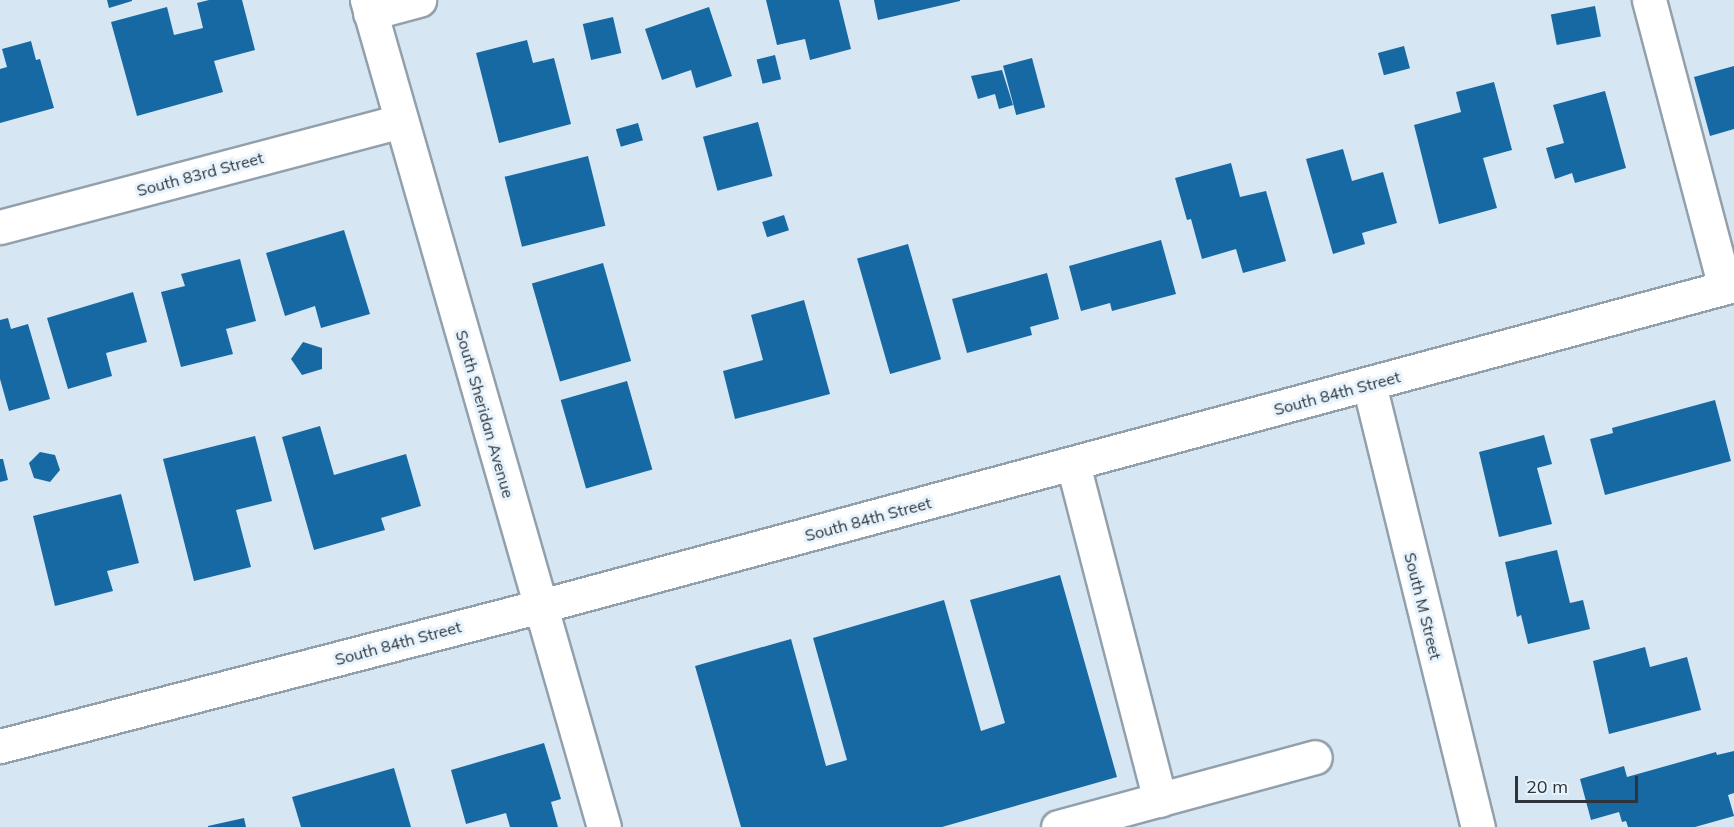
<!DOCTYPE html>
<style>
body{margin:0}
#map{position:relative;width:1734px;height:827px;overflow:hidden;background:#d7e6f3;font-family:Mulish,sans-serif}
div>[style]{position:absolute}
.building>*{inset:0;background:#1769a3;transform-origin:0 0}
.roads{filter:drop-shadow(2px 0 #92a0ac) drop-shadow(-2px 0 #92a0ac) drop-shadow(0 2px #92a0ac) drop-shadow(0 -2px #92a0ac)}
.minor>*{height:33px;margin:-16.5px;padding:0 16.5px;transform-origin:16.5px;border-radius:16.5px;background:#fff}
.major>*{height:33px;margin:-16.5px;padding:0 16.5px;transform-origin:16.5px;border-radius:16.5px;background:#fff}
span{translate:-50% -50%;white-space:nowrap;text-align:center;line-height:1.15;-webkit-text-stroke:6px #e7f3fd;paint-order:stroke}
.street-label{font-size:16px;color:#2e3439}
.scale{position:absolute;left:1515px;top:776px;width:123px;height:27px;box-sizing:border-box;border:3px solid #2e3439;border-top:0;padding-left:8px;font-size:18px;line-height:21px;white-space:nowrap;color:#2e3439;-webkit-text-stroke:4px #e7f3fd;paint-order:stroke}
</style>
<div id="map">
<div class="building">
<i style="clip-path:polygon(107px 0,132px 0,132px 1px,109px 8px)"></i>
<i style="clip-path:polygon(209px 0,242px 0,255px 50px,214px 61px,223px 92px,137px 116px,111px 22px,167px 7px,174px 35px,203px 28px,197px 3px)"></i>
<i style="clip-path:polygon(766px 0,839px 0,851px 49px,810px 60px,805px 39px,777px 45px)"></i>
<i style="clip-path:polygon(874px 0,960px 0,960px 1px,878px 20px)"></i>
<i style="left:1595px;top:6px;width:31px;height:45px;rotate:79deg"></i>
<i style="clip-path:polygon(709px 7px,732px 76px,696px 88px,691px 70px,662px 80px,645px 29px)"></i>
<i style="left:613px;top:17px;width:37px;height:31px;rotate:77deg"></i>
<i style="clip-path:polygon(527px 40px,533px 63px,554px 58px,571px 124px,499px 143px,476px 53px)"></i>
<i style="clip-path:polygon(31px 41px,36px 60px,40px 59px,54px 108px,0 123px,0 69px,7px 67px,2px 49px)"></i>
<i style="left:1404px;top:46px;width:23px;height:27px;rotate:75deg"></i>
<i style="left:775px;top:55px;width:25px;height:19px;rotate:76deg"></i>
<i style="left:1032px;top:58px;width:51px;height:30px;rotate:75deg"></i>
<i style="clip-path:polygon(1734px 66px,1734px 129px,1710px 136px,1694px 77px)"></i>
<i style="clip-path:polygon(1002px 70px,1013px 105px,999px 109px,995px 94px,978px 99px,971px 76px)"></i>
<i style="clip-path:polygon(1494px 82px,1512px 150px,1483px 158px,1497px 208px,1439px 224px,1414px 125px,1461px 112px,1456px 92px)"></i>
<i style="clip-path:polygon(1605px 91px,1626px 168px,1575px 183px,1572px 173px,1555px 179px,1546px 148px,1564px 143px,1553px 105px)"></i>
<i style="left:758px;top:122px;width:56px;height:57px;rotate:75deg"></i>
<i style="left:638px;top:123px;width:18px;height:23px;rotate:74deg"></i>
<i style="clip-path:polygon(1343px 149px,1352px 181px,1383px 172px,1397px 223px,1362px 233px,1365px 244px,1333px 254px,1306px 159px)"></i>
<i style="left:588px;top:156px;width:72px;height:86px;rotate:76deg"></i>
<i style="clip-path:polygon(1231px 163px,1240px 197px,1266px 191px,1286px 261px,1243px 273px,1236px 249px,1202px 259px,1191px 219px,1187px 220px,1175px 178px)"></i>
<i style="left:784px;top:215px;width:16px;height:23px;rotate:72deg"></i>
<i style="clip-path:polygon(344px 230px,370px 314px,321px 328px,315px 306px,285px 316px,266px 253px)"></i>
<i style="clip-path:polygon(1161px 240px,1176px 294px,1112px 311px,1110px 303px,1081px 311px,1069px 266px)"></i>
<i style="left:908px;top:244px;width:120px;height:53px;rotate:74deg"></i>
<i style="clip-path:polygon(240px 259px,256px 321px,226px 329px,233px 354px,181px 367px,161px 292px,185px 286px,181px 274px)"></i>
<i style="left:603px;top:263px;width:102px;height:74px;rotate:74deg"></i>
<i style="clip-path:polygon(1047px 273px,1059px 319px,1030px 327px,1032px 335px,967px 353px,952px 299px)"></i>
<i style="clip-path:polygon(133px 292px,147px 342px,106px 353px,112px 376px,68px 389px,47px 318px)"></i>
<i style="clip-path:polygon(804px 300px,830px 394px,735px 419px,723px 371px,763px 360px,751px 315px)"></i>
<i style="clip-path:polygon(8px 318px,11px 329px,28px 324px,50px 399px,9px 411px,0 379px,0 320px)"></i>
<i style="clip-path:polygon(303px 342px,322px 348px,322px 369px,302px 375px,291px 359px)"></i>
<i style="left:627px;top:381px;width:92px;height:69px;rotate:74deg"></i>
<i style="clip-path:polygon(1715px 400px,1731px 461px,1605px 495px,1590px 439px,1613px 433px,1612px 428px)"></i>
<i style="clip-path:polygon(320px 426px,334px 475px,406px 454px,421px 506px,381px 518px,385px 530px,314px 550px,282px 437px)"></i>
<i style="clip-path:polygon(1544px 435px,1552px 464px,1537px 468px,1552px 524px,1499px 537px,1479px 452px)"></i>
<i style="clip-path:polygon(255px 436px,272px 501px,236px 510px,251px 567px,194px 581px,163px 459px)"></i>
<i style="clip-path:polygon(40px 452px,55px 455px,60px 470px,50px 482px,34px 478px,29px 463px)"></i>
<i style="clip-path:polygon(0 459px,3px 459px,8px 480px,0 482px)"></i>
<i style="clip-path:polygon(121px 494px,139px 563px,107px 571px,113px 591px,55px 606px,33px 516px)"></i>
<i style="clip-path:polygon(1557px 550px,1570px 603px,1583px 600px,1590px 629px,1528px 644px,1521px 615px,1517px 617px,1505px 562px)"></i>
<i style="clip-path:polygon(1060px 575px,1117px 777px,942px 827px,741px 827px,695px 666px,791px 639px,826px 766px,847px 760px,813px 638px,944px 600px,981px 731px,1005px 723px,970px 600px)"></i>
<i style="clip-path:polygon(1645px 647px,1650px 667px,1687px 657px,1701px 710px,1609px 734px,1593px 661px)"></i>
<i style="clip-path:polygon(544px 743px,561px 799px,551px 802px,558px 827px,510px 827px,506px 813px,466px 824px,451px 770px)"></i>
<i style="clip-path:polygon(1734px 751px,1734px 793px,1728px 795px,1734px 816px,1695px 827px,1628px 827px,1626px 821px,1622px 822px,1619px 812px,1591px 820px,1580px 779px,1624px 766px,1627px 777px,1716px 752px,1717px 755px)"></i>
<i style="clip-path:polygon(394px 768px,411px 827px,301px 827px,292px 797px)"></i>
<i style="clip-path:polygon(244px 818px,246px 827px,208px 827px,208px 826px)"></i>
</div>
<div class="roads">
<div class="minor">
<i style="left:367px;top:0;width:860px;rotate:74.01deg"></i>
<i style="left:1649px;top:0;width:297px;rotate:75.2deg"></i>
<i style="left:370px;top:13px;width:51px;rotate:-14.9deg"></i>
<i style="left:0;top:227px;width:415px;rotate:-14.8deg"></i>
<i style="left:1369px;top:384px;width:456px;rotate:76.2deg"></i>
<i style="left:1073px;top:464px;width:347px;rotate:75.5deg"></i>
<i style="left:1058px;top:827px;width:266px;rotate:-15.2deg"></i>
</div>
<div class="major">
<i style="left:0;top:746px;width:559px;rotate:-14.51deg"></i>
<i style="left:541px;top:606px;width:1235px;rotate:-15.06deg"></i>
</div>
</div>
<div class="street-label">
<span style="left:200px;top:174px;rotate:-15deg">South 83rd Street</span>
<span style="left:1337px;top:393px;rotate:-15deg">South 84th Street</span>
<span style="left:485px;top:414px;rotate:74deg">South Sheridan Avenue</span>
<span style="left:868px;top:519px;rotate:-15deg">South 84th Street</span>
<span style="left:1423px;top:606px;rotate:76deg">South M Street</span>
<span style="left:398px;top:643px;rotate:-15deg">South 84th Street</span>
</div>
<div class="scale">20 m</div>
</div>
